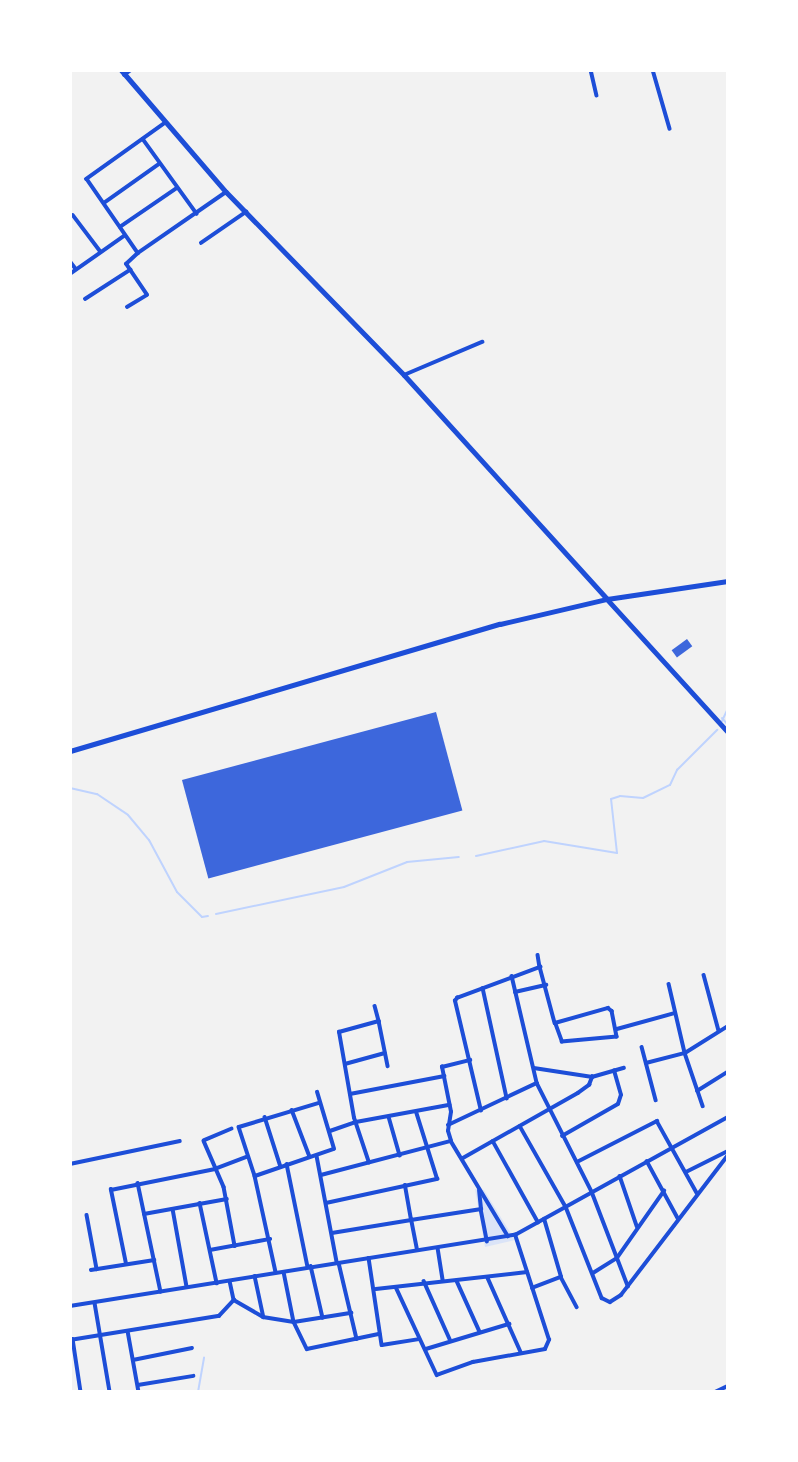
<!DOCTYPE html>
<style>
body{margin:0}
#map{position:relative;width:798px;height:1462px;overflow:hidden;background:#f2f2f2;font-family:Rubik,sans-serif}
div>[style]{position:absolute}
.green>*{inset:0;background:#dbe4f7}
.stream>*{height:2px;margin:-1px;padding:0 1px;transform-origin:1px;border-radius:1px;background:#bfd3fe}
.building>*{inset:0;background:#3d67dc;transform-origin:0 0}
.minor>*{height:3.5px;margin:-1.75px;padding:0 1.75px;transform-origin:1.75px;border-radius:1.75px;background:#1d4ed8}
.tertiary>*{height:4.5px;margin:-2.25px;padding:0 2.25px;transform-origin:2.25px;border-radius:2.25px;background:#1d4ed8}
.primary>*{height:5px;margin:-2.5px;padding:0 2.5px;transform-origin:2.5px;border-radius:2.5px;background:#1d4ed8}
span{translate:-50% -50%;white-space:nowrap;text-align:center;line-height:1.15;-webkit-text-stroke:5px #fff;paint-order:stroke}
.frame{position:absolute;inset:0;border:72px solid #fff;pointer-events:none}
</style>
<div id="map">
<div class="green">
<i style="clip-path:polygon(475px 1189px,484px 1190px,515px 1240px,485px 1247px)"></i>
</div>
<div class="stream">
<i style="left:722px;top:718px;width:9px;rotate:49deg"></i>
<i style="left:722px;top:721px;width:14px;rotate:-65deg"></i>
<i style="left:70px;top:788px;width:28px;rotate:13deg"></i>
<i style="left:97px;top:794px;width:37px;rotate:34deg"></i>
<i style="left:128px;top:815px;width:33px;rotate:50deg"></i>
<i style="left:149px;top:840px;width:59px;rotate:61.7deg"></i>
<i style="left:177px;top:892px;width:35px;rotate:45deg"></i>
<i style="left:202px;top:917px;width:6px;rotate:-9deg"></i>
<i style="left:476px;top:856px;width:70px;rotate:-12.4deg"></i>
<i style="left:544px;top:841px;width:74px;rotate:9.3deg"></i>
<i style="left:617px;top:853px;width:54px;rotate:-96.3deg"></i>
<i style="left:611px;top:799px;width:9px;rotate:-18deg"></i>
<i style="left:620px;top:796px;width:23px;rotate:5deg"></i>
<i style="left:643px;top:798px;width:30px;rotate:-26deg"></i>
<i style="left:670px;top:785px;width:17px;rotate:-65deg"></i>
<i style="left:677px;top:770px;width:57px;rotate:-45deg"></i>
<i style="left:216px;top:914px;width:131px;rotate:-11.9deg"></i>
<i style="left:344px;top:887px;width:68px;rotate:-21.6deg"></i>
<i style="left:407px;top:862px;width:52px;rotate:-5.5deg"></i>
<i style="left:198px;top:1392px;width:35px;rotate:-80deg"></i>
</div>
<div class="building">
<i style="left:687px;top:639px;width:9px;height:19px;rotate:54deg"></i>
<i style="left:436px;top:712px;width:102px;height:263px;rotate:75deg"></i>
</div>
<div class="minor">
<i style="left:591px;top:70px;width:26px;rotate:77deg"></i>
<i style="left:653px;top:70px;width:61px;rotate:73.9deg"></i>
<i style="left:124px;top:75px;width:9px;rotate:-36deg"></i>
<i style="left:164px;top:124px;width:95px;rotate:144.5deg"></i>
<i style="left:87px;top:179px;width:90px;rotate:55.4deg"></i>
<i style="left:138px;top:253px;width:107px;rotate:-34.7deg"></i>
<i style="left:143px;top:139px;width:92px;rotate:54.2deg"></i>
<i style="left:104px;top:203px;width:67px;rotate:-35.3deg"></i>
<i style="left:73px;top:215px;width:46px;rotate:52.9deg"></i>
<i style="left:120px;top:227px;width:69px;rotate:-34.4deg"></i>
<i style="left:201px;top:243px;width:55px;rotate:-34.6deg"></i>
<i style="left:70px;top:261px;width:10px;rotate:53deg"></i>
<i style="left:70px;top:274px;width:66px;rotate:-35.1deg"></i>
<i style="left:85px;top:299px;width:54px;rotate:-32.8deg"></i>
<i style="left:127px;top:307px;width:23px;rotate:-31deg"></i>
<i style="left:147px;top:295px;width:37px;rotate:-124deg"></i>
<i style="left:126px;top:264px;width:16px;rotate:-43deg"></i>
<i style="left:404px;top:375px;width:85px;rotate:-22.9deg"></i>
<i style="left:538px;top:955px;width:12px;rotate:81deg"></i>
<i style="left:704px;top:975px;width:58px;rotate:75deg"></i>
<i style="left:512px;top:976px;width:110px;rotate:76.8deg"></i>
<i style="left:537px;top:1083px;width:122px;rotate:63.2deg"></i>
<i style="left:592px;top:1192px;width:101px;rotate:69deg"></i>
<i style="left:669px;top:984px;width:71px;rotate:76.9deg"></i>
<i style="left:685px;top:1053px;width:56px;rotate:71.2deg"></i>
<i style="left:483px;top:988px;width:113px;rotate:77.7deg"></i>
<i style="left:515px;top:992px;width:32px;rotate:-13deg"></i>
<i style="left:375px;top:1006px;width:16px;rotate:75deg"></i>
<i style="left:617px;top:1029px;width:60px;rotate:-15.4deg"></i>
<i style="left:642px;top:1047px;width:55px;rotate:75.2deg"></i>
<i style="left:646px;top:1063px;width:40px;rotate:-14.4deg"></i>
<i style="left:685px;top:1053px;width:51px;rotate:-32.1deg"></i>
<i style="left:345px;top:1064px;width:41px;rotate:-15.4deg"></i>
<i style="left:534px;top:1068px;width:59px;rotate:8.8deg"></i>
<i style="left:592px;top:1077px;width:33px;rotate:-16deg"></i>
<i style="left:697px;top:1091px;width:36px;rotate:-32deg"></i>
<i style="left:350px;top:1094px;width:96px;rotate:-10.8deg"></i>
<i style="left:292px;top:1110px;width:50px;rotate:69deg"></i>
<i style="left:481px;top:1111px;width:113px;rotate:-103.3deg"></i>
<i style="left:455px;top:1001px;width:4px;rotate:-56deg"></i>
<i style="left:457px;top:998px;width:89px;rotate:-20.5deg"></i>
<i style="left:540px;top:967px;width:58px;rotate:75deg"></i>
<i style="left:555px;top:1023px;width:55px;rotate:-15.8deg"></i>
<i style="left:608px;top:1008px;width:5px;rotate:37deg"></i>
<i style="left:612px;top:1011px;width:26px;rotate:79deg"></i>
<i style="left:617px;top:1037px;width:55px;rotate:174.8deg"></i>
<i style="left:562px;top:1042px;width:20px;rotate:-110deg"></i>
<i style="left:265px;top:1117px;width:52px;rotate:72.3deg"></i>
<i style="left:389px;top:1117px;width:40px;rotate:74deg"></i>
<i style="left:448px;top:1125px;width:98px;rotate:-25.3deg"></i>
<i style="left:520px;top:1126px;width:93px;rotate:60.4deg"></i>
<i style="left:566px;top:1207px;width:98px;rotate:68.4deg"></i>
<i style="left:602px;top:1298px;width:9px;rotate:27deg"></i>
<i style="left:610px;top:1302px;width:13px;rotate:-32deg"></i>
<i style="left:621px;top:1295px;width:176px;rotate:-52.6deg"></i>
<i style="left:239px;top:1127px;width:52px;rotate:71.9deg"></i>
<i style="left:255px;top:1176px;width:98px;rotate:77.7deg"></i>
<i style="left:239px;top:1127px;width:84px;rotate:-16.7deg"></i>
<i style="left:232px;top:1129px;width:30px;rotate:157deg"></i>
<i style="left:204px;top:1141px;width:50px;rotate:66.5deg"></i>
<i style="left:224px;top:1187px;width:60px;rotate:79.4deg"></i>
<i style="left:330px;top:1131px;width:28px;rotate:-19deg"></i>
<i style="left:356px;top:1122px;width:95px;rotate:-10.4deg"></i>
<i style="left:562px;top:1136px;width:64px;rotate:-29.7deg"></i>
<i style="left:618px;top:1104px;width:9px;rotate:-72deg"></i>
<i style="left:621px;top:1095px;width:25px;rotate:-106deg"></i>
<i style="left:451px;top:1141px;width:10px;rotate:-107deg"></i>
<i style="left:448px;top:1131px;width:19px;rotate:-81deg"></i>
<i style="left:451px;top:1112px;width:46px;rotate:-101.3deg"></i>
<i style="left:442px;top:1067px;width:29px;rotate:-14deg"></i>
<i style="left:493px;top:1141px;width:93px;rotate:60.9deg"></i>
<i style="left:317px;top:1156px;width:108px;rotate:79.3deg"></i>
<i style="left:463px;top:1158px;width:132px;rotate:-29.5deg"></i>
<i style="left:578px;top:1093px;width:14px;rotate:-36deg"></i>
<i style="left:589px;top:1085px;width:9px;rotate:-69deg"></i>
<i style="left:647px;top:1161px;width:65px;rotate:61.5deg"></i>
<i style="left:577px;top:1162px;width:90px;rotate:-27.1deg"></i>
<i style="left:657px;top:1121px;width:82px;rotate:60.9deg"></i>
<i style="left:369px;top:1163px;width:47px;rotate:-108.4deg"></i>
<i style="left:354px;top:1118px;width:87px;rotate:-99.9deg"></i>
<i style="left:339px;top:1032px;width:41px;rotate:-15.4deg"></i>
<i style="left:379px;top:1021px;width:46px;rotate:78.7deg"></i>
<i style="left:70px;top:1164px;width:112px;rotate:-11.8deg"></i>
<i style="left:287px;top:1164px;width:105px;rotate:78.5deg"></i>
<i style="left:686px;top:1172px;width:47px;rotate:-26.6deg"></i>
<i style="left:321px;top:1175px;width:134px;rotate:-14.7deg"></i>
<i style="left:451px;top:1141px;width:111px;rotate:59deg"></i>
<i style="left:255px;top:1176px;width:83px;rotate:-18.9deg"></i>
<i style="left:334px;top:1149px;width:59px;rotate:-106.6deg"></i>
<i style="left:620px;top:1176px;width:53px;rotate:71.2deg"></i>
<i style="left:138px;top:1183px;width:111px;rotate:78.1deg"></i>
<i style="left:200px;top:1203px;width:82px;rotate:78deg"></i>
<i style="left:326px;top:1203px;width:114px;rotate:-12.2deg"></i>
<i style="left:437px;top:1179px;width:70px;rotate:-107.4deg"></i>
<i style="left:173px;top:1209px;width:79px;rotate:79.8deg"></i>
<i style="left:481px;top:1209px;width:33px;rotate:79deg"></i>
<i style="left:144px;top:1214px;width:84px;rotate:-10.2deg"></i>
<i style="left:87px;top:1215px;width:55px;rotate:79.5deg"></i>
<i style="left:332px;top:1233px;width:80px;rotate:-9.3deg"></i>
<i style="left:411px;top:1220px;width:35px;rotate:-100deg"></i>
<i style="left:438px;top:1248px;width:32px;rotate:81deg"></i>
<i style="left:210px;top:1250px;width:61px;rotate:-10.4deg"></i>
<i style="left:417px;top:1250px;width:31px;rotate:-101deg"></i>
<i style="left:411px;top:1220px;width:71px;rotate:-8.9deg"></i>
<i style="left:481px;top:1209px;width:18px;rotate:-96deg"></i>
<i style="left:369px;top:1258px;width:88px;rotate:81.5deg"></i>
<i style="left:382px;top:1345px;width:37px;rotate:-9deg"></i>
<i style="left:339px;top:1263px;width:78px;rotate:76.7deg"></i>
<i style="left:126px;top:1264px;width:76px;rotate:-101.5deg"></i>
<i style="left:111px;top:1190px;width:106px;rotate:-11.4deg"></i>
<i style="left:215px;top:1169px;width:34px;rotate:-21deg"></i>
<i style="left:311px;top:1266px;width:53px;rotate:77deg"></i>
<i style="left:91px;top:1270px;width:64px;rotate:-9deg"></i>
<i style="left:284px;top:1272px;width:51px;rotate:78.7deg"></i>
<i style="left:294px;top:1322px;width:58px;rotate:-9deg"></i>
<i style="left:593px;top:1273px;width:28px;rotate:-32deg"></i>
<i style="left:617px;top:1258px;width:82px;rotate:-55deg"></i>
<i style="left:255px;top:1276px;width:40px;rotate:78deg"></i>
<i style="left:561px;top:1277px;width:34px;rotate:62deg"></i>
<i style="left:488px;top:1278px;width:81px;rotate:66deg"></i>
<i style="left:230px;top:1281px;width:19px;rotate:78deg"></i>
<i style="left:424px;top:1281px;width:64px;rotate:65.9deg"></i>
<i style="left:457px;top:1281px;width:56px;rotate:65.7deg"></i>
<i style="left:396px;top:1287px;width:97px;rotate:65deg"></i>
<i style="left:437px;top:1375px;width:38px;rotate:-20deg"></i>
<i style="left:473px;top:1362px;width:73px;rotate:-10.2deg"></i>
<i style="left:545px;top:1349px;width:10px;rotate:-66deg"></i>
<i style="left:549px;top:1340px;width:110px;rotate:-107.9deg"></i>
<i style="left:532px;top:1288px;width:31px;rotate:-21deg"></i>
<i style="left:561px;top:1277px;width:60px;rotate:-106.3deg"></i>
<i style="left:376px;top:1289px;width:152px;rotate:-6.4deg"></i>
<i style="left:234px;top:1300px;width:34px;rotate:30deg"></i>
<i style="left:263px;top:1317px;width:31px;rotate:9deg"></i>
<i style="left:294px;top:1322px;width:30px;rotate:64deg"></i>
<i style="left:307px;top:1349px;width:74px;rotate:-11.8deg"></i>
<i style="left:95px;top:1303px;width:90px;rotate:80.4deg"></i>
<i style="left:70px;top:1306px;width:451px;rotate:-9.1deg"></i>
<i style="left:515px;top:1235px;width:244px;rotate:-29deg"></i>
<i style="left:128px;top:1331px;width:62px;rotate:79.8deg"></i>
<i style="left:73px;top:1339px;width:54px;rotate:81.4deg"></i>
<i style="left:70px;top:1340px;width:151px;rotate:-9.2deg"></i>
<i style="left:219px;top:1316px;width:22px;rotate:-47deg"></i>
<i style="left:426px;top:1349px;width:87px;rotate:-16.8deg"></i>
<i style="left:133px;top:1360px;width:60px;rotate:-11.5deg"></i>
<i style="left:138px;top:1385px;width:56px;rotate:-9.3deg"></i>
<i style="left:715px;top:1392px;width:14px;rotate:-25deg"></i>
</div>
<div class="tertiary">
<i style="left:607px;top:599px;width:180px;rotate:47.7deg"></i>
</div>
<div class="primary">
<i style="left:121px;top:70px;width:161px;rotate:49.3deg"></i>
<i style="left:226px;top:192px;width:255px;rotate:45.8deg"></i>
<i style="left:404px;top:375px;width:302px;rotate:47.8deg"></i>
<i style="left:70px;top:751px;width:448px;rotate:-16.5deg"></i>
<i style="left:500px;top:624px;width:110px;rotate:-13.2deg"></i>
<i style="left:607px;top:599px;width:122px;rotate:-8.5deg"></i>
</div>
<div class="frame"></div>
</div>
